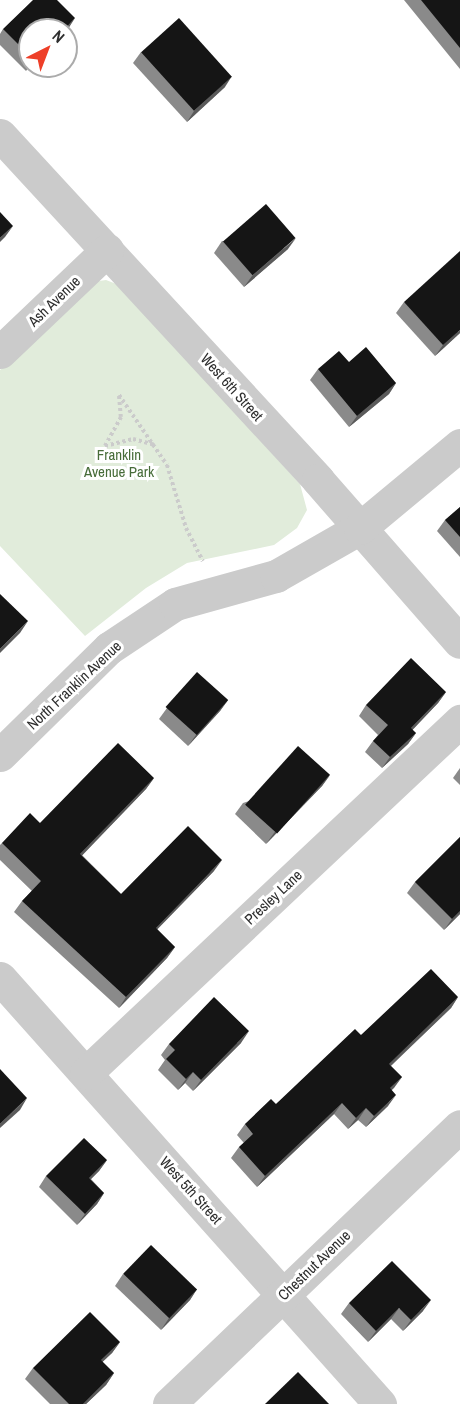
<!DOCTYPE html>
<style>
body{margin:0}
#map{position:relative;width:460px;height:1404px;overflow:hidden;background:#fff;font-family:"Archivo Narrow",sans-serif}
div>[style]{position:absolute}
.green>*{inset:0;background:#e1ecdb}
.path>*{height:4px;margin-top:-2px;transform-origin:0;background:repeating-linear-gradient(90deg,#cbcbcb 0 3px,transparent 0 6px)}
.minor>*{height:33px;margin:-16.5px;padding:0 16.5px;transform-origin:16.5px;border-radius:16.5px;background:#cbcbcb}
.wall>*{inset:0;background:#8a8a8a}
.shaded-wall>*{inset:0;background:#5b5b5b}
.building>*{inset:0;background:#151515;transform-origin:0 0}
span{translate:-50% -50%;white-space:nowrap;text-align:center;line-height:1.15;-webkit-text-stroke:6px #fff;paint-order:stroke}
.street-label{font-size:15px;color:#2e2e2e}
.park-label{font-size:15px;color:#476c39}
.north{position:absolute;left:18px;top:18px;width:60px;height:60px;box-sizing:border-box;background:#fff;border:2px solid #ababab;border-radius:50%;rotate:42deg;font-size:16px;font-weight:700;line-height:24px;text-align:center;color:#2e2e2e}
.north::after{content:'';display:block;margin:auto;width:21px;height:27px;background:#ee3f28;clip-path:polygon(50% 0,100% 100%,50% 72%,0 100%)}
</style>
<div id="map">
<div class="green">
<i style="clip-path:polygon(106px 280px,119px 285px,300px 484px,307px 510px,297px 528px,274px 545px,187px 563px,146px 588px,85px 636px,0 546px,0 370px,92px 282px)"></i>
</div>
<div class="path">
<i style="left:119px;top:395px;width:85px;rotate:55.6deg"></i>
<i style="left:167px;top:465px;width:66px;rotate:73.2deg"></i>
<i style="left:186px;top:528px;width:37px;rotate:63deg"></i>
<i style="left:119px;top:396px;width:21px;rotate:85deg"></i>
<i style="left:121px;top:417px;width:33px;rotate:119deg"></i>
<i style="left:105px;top:446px;width:29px;rotate:-14deg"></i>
<i style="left:133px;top:439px;width:23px;rotate:15deg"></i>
</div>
<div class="minor">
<i style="left:0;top:135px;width:469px;rotate:47.3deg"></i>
<i style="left:318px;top:480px;width:215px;rotate:48.8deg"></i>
<i style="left:0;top:352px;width:148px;rotate:-43.6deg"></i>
<i style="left:0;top:755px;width:153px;rotate:-44.5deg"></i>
<i style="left:109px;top:648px;width:79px;rotate:-33.7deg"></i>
<i style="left:175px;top:604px;width:105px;rotate:-15.5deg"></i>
<i style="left:276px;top:576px;width:97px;rotate:-29.7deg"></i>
<i style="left:360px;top:528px;width:130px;rotate:-39.7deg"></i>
<i style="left:0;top:978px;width:571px;rotate:48.27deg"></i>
<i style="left:86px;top:1073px;width:514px;rotate:-43.26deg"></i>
<i style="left:169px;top:1404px;width:402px;rotate:-43.7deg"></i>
</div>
<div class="wall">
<i style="clip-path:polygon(404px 0,460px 0,460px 69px)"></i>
<i style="clip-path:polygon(3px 29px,68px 29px,30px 30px,30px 66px,26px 71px,0 45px,0 34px)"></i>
<i style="clip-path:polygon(141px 52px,225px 87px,187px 122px,133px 63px)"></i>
<i style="clip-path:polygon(222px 241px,288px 249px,244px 287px,214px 253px)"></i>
<i style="clip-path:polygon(404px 302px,460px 333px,435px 356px,396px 313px)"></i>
<i style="clip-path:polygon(349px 362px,396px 383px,389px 394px,349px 427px,310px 380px,318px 369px)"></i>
<i style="clip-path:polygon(460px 507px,460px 557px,437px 531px,445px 520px)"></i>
<i style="clip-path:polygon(446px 692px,438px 703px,412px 730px,416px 733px,408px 744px,382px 768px,365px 752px,373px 741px,378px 735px,359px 716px,366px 705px)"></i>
<i style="clip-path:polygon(228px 700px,220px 711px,188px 746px,159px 719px,167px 708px)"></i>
<i style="clip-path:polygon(460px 768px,460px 785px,453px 778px)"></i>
<i style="clip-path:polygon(330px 775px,322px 786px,266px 844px,235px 814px,243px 803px)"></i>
<i style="clip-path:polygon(154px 778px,146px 789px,82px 855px,121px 894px,214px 871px,157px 929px,175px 947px,167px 958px,119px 1008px,14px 912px,22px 901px,32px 891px,0 860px,0 845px,2px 843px,40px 823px)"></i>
<i style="clip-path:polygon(460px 837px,460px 914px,444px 930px,407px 893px,415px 882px)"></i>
<i style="clip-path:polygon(458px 997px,451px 1008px,391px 1066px,402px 1077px,391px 1090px,388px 1106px,366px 1127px,358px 1120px,348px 1129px,334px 1114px,257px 1187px,231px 1158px,239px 1147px,244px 1143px,237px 1135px,245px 1124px,276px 1104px,361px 1035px)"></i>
<i style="clip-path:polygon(241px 1043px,193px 1091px,185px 1083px,178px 1090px,158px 1070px,165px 1060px,161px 1055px,169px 1044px)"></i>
<i style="clip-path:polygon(107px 1160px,99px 1171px,91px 1179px,104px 1193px,97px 1204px,77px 1225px,39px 1187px,46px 1176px)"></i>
<i style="clip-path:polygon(123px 1274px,197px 1289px,190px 1300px,161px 1330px,115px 1286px)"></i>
<i style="clip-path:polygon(349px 1303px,423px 1311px,403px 1331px,391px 1319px,368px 1342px,341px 1314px)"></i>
<i style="clip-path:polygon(120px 1342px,112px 1353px,102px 1362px,114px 1373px,106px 1385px,86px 1404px,50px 1404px,25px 1379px,33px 1368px)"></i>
</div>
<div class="shaded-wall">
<i style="clip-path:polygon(75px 18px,68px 29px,66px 31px,66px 30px,64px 30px)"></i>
<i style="clip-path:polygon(232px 76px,225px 87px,187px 122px,194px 111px)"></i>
<i style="clip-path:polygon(13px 226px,5px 237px,0 242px,0 238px)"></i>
<i style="clip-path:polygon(296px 238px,288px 249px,244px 287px,252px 276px)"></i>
<i style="clip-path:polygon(460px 330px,460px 333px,435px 356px,443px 345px)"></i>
<i style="clip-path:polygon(396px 383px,389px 394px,349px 427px,357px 416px)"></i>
<i style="clip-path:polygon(28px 621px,20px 633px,0 653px,0 649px)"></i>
<i style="clip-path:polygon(446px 692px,438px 703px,403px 740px,411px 728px)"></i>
<i style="clip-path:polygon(228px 700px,220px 711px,188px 746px,196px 735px)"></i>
<i style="clip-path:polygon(416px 733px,408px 744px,382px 768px,390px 757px)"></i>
<i style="clip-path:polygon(330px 775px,322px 786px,266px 844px,274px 833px)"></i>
<i style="clip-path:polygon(154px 778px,146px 789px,73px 865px,80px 854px)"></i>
<i style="clip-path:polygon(222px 860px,214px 871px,148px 939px,156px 928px)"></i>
<i style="clip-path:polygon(460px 911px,460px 914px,444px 930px,452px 919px)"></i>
<i style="clip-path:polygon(175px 947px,167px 958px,119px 1008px,126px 997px)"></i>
<i style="clip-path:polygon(458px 997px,451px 1008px,381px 1075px,389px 1064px)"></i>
<i style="clip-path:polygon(249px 1031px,241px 1043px,193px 1091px,201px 1080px)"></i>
<i style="clip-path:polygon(193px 1072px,185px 1083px,178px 1090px,186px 1079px)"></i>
<i style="clip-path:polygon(402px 1077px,394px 1088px,382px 1099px,390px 1088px)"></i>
<i style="clip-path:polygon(396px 1095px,388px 1106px,366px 1127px,374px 1116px)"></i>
<i style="clip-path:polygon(27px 1098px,20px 1110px,0 1128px,0 1124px)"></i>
<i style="clip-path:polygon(342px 1103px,334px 1114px,257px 1187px,265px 1176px)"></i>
<i style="clip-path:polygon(366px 1108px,358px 1120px,348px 1129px,356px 1118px)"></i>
<i style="clip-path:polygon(107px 1160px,99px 1171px,81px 1189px,89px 1178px)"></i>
<i style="clip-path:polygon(104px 1193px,97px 1204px,77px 1225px,85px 1214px)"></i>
<i style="clip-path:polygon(197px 1289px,190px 1300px,161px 1330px,169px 1318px)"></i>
<i style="clip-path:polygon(431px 1300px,423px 1311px,403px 1331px,411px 1320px)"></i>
<i style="clip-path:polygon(399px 1308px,391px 1319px,368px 1342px,376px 1331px)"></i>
<i style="clip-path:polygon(120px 1342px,112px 1353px,93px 1371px,101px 1360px)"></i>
<i style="clip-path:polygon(114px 1373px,106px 1385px,86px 1404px,83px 1404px)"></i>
</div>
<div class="building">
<i style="clip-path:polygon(33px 0,57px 0,75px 18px,64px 30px,30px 30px,30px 56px,3px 29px)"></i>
<i style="clip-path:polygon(421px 0,460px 0,460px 48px)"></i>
<i style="left:179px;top:18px;width:79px;height:51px;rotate:48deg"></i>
<i style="left:266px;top:204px;width:45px;height:57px;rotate:49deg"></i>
<i style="clip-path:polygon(0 212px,13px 226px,0 238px)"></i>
<i style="clip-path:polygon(460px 251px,460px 330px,443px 345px,404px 302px)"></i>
<i style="clip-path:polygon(366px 347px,396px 383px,357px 416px,318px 369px,339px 351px,349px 362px)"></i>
<i style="clip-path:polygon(460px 507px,460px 537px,445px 520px)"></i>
<i style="clip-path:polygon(0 594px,28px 621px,0 649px)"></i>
<i style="clip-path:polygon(411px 658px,446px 692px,411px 728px,416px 733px,390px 757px,373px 741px,388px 725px,366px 705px)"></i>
<i style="left:197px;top:672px;width:42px;height:47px;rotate:42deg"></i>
<i style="clip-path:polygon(118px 743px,154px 778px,80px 854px,121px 894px,188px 826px,222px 860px,156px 928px,175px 947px,126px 997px,22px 901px,41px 881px,2px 843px,30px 813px,40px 823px)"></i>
<i style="left:298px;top:746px;width:43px;height:79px;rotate:42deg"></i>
<i style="clip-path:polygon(460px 837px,460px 911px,452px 919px,415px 882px)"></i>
<i style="clip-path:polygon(431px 969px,458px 997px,389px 1064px,402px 1077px,390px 1088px,396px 1095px,374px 1116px,366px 1108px,356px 1118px,342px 1103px,265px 1176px,239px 1147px,253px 1134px,245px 1124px,271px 1099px,276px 1104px,355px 1029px,361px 1035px)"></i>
<i style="clip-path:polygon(214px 997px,249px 1031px,201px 1080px,193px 1072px,186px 1079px,166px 1059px,175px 1050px,169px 1044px)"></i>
<i style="clip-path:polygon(0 1069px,27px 1098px,0 1124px)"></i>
<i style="clip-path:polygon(84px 1138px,107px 1160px,89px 1178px,104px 1193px,85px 1214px,46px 1176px)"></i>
<i style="left:151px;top:1245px;width:64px;height:40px;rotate:44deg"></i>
<i style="clip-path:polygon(392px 1261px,431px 1300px,411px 1320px,399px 1308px,376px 1331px,349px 1303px)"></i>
<i style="clip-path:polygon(90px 1312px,120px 1342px,101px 1360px,114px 1373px,83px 1404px,69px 1404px,33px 1368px)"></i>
<i style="clip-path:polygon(298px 1372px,329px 1404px,265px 1404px)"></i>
</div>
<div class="street-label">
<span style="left:54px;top:301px;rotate:-44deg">Ash Avenue</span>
<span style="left:232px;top:387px;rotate:48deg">West 6th Street</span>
<span style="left:74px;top:685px;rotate:-43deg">North Franklin Avenue</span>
<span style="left:273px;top:897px;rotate:-43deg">Presley Lane</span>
<span style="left:191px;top:1190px;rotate:48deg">West 5th Street</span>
<span style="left:314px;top:1265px;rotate:-44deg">Chestnut Avenue</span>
</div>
<div class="park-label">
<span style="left:119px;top:463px">Franklin<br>Avenue Park</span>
</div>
<div class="north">N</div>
</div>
